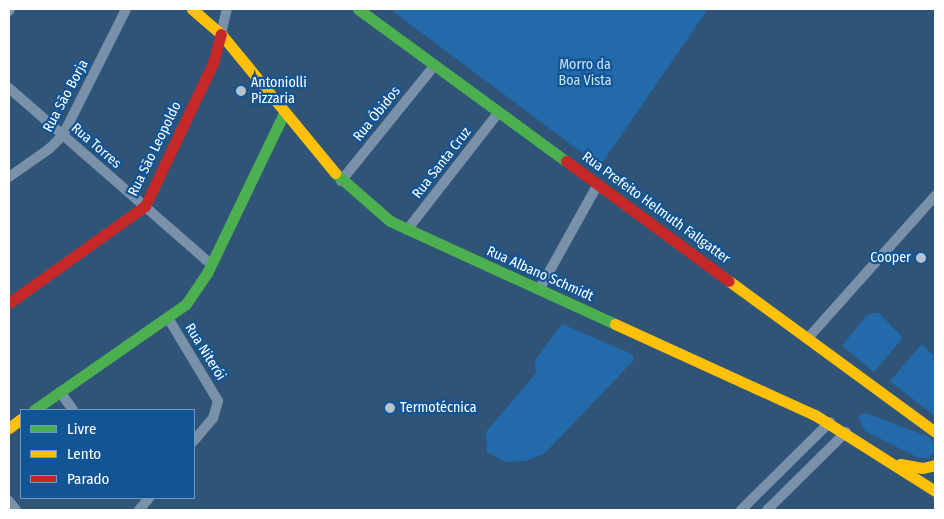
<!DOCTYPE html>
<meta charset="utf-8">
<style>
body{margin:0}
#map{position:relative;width:944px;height:519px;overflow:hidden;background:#305477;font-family:"Fira Sans Condensed",sans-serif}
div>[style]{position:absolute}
.green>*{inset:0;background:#236aaa}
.street>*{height:10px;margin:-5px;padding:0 5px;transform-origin:5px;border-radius:5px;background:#7992aa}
.fast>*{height:11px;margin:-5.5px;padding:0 5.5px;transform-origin:5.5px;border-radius:5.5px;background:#4caf50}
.slow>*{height:11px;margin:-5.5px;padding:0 5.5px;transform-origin:5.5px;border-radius:5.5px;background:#ffc107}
.jam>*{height:11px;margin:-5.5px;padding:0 5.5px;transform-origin:5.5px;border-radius:5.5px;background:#c62828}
.dots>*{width:14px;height:14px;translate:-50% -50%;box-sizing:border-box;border:2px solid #125595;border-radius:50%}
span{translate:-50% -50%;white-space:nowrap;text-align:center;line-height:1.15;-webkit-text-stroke:4.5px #125595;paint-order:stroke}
.park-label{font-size:14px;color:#c9e5fd}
.poi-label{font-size:14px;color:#fff}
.left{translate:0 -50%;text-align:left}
.right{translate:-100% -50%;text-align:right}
.street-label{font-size:14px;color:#fff}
.frame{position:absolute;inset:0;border:10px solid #fff;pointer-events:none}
.legend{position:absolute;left:20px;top:409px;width:175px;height:90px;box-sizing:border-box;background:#125595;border:1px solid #7199bf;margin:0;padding:6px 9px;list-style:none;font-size:15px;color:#fff}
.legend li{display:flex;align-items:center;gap:10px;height:25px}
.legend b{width:25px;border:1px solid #7199bf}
</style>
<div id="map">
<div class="green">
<i style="clip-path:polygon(390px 9px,708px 9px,600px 166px)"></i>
<i style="clip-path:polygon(873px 313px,879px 313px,903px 338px,874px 372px,842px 346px,866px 316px)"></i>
<i style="clip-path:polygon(562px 324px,632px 354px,634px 360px,545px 453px,526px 461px,505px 462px,487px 452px,486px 432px,536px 373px,535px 360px)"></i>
<i style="clip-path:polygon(922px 344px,935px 357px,935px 416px,890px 381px)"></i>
<i style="clip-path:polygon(866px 413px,929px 437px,935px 444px,935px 452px,928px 458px,919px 458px,865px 431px,858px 417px)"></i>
</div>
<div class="street">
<i style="left:9px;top:11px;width:2px;rotate:-63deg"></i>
<i style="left:221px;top:34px;width:26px;rotate:-77deg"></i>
<i style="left:9px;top:88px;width:268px;rotate:41.1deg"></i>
<i style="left:9px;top:177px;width:49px;rotate:-35deg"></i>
<i style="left:49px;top:149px;width:20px;rotate:-45deg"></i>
<i style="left:63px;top:135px;width:141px;rotate:-63.4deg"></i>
<i style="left:341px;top:181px;width:149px;rotate:-51deg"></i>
<i style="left:407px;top:230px;width:150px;rotate:-52.1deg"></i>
<i style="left:539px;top:290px;width:121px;rotate:-60.9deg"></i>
<i style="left:168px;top:318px;width:97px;rotate:58.9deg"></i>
<i style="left:218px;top:401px;width:18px;rotate:106deg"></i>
<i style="left:213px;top:418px;width:30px;rotate:130deg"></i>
<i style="left:808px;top:338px;width:191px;rotate:-48.2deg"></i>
<i style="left:60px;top:392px;width:22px;rotate:54deg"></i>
<i style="left:9px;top:501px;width:11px;rotate:52deg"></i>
<i style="left:139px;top:510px;width:16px;rotate:-50deg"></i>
<i style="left:741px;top:510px;width:125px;rotate:-44.7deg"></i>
<i style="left:767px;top:510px;width:111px;rotate:-44.6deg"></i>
</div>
<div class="fast">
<i style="left:358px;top:9px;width:258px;rotate:36.2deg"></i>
<i style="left:335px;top:173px;width:73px;rotate:41.1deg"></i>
<i style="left:390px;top:221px;width:247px;rotate:24.6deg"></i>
<i style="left:34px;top:410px;width:185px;rotate:-34.9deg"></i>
<i style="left:186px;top:304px;width:37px;rotate:-56deg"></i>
<i style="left:207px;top:273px;width:178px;rotate:-64.3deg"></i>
</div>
<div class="slow">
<i style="left:192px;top:9px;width:38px;rotate:41deg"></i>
<i style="left:221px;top:34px;width:180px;rotate:50.6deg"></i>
<i style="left:729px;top:281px;width:255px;rotate:36.2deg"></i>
<i style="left:615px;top:324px;width:220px;rotate:24.5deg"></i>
<i style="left:815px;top:415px;width:142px;rotate:32.3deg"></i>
<i style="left:9px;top:428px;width:15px;rotate:-37deg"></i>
<i style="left:900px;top:464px;width:23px;rotate:10deg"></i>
<i style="left:923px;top:468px;width:12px;rotate:-14deg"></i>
</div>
<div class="jam">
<i style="left:566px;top:161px;width:202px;rotate:36.4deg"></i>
<i style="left:9px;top:303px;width:167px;rotate:-35.5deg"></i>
<i style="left:145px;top:206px;width:158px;rotate:-64.6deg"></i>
<i style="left:213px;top:63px;width:30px;rotate:-75deg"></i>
</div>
<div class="dots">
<i style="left:241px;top:91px;background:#b7c3cf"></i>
<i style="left:921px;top:258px;background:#b7c3cf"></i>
<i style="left:390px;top:408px;background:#b7c3cf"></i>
</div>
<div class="park-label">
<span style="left:585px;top:73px">Morro da<br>Boa Vista</span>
</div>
<div class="poi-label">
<span class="left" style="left:251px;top:91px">Antoniolli<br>Pizzaria</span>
<span class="right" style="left:911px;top:258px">Cooper</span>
<span class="left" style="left:400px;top:408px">Termotécnica</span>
</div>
<div class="street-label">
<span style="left:66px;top:96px;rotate:-62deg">Rua São Borja</span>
<span style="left:377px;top:114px;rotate:-51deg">Rua Óbidos</span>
<span style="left:96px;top:146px;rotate:41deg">Rua Torres</span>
<span style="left:155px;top:149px;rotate:-64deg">Rua São Leopoldo</span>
<span style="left:442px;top:163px;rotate:-52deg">Rua Santa Cruz</span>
<span style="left:656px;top:208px;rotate:36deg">Rua Prefeito Helmuth Fallgatter</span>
<span style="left:540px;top:274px;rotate:24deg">Rua Albano Schmidt</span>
<span style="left:205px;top:352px;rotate:58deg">Rua Niterói</span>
</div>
<div class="frame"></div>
<ul class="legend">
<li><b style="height:6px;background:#4caf50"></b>Livre</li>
<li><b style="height:6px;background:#ffc107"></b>Lento</li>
<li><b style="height:6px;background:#c62828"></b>Parado</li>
</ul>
</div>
